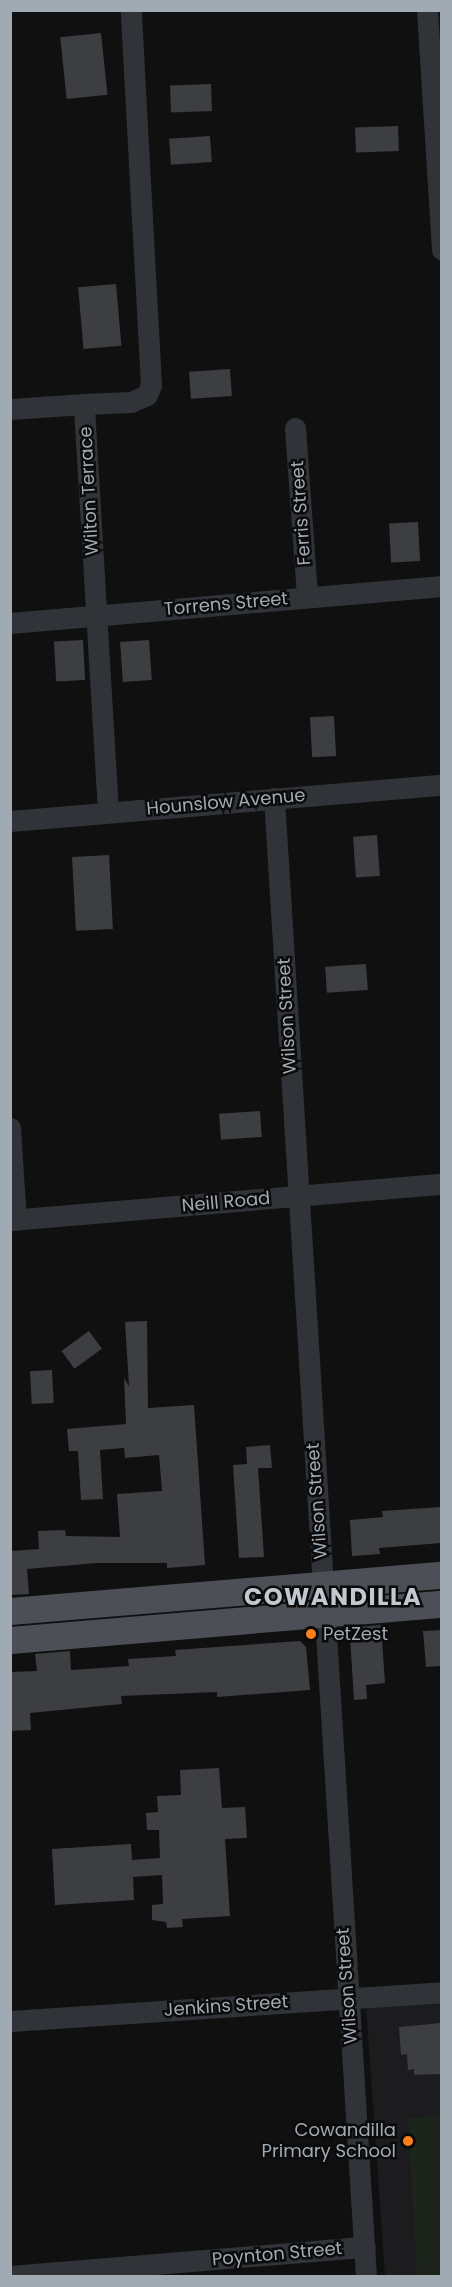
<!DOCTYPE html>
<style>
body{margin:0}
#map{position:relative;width:452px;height:2287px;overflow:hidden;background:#101011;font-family:Poppins,sans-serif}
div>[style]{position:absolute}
.built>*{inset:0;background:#1c1c1e}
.green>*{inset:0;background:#1c241c}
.building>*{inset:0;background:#3c3e41;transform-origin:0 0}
.minor>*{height:21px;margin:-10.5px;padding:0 10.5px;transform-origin:10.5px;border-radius:10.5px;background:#303337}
.major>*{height:27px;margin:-13.5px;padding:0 13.5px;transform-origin:13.5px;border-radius:13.5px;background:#4c5056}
.dots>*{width:16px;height:16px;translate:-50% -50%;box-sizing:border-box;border:3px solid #0b0b0c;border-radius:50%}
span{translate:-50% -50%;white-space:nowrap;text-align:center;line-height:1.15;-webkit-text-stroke:5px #0b0b0c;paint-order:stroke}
.street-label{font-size:18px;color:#a0aab3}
.poi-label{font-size:18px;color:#a0aab3}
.left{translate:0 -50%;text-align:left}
.right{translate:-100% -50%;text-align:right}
.district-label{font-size:24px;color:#c1c8cf;font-weight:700;letter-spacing:1.5px}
.frame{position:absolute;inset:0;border:12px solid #a0aab3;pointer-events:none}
</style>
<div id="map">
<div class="built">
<i style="clip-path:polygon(441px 2000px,441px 2276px,385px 2276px,366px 2005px)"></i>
</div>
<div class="green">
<i style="clip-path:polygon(441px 2116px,441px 2276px,417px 2276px,408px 2118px)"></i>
</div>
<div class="building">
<i style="left:101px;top:33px;width:62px;height:41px;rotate:84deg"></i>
<i style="left:211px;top:84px;width:27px;height:41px;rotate:88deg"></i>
<i style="left:398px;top:126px;width:25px;height:43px;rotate:88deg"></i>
<i style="left:210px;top:136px;width:26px;height:41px;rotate:86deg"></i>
<i style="left:116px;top:284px;width:62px;height:38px;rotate:85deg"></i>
<i style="left:230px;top:369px;width:27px;height:41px;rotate:86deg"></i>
<i style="left:418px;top:522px;width:39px;height:29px;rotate:87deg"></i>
<i style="left:83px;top:640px;width:40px;height:29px;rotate:87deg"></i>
<i style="left:149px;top:640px;width:40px;height:29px;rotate:86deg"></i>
<i style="left:334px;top:716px;width:40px;height:24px;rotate:87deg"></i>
<i style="left:377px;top:835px;width:41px;height:24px;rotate:86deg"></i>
<i style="left:109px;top:855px;width:74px;height:37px;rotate:87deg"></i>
<i style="left:366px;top:964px;width:26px;height:41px;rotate:86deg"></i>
<i style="left:260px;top:1111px;width:26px;height:41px;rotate:86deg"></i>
<i style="clip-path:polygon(147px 1321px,148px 1408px,194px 1405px,205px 1565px,167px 1568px,167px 1563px,97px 1563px,27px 1569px,29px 1594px,10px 1595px,10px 1551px,39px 1549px,38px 1531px,65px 1530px,66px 1536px,120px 1537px,117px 1494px,162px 1491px,159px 1455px,125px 1458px,124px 1448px,100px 1450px,103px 1499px,81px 1500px,78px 1451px,69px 1451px,67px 1429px,126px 1424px,124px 1378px,129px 1386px,125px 1322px)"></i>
<i style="left:89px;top:1331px;width:22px;height:34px;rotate:54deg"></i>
<i style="left:52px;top:1370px;width:33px;height:22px;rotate:87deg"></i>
<i style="clip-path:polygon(270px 1445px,272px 1468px,258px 1468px,264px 1557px,239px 1558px,233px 1465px,247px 1464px,246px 1447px)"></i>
<i style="clip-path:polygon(441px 1507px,441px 1543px,379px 1548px,380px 1554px,352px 1556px,350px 1520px,383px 1517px,382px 1511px)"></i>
<i style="clip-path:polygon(381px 1625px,385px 1683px,366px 1685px,367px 1699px,354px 1700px,350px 1637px,358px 1627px)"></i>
<i style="clip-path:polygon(441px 1630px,441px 1666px,426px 1667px,423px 1631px)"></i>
<i style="clip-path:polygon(300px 1641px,306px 1647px,310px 1690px,217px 1697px,217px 1692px,121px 1696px,122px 1704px,30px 1713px,31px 1730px,11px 1731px,10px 1672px,37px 1671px,35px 1654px,70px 1651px,71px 1670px,129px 1666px,128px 1659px,176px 1656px,175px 1650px)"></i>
<i style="clip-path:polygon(219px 1768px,222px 1808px,245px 1807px,247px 1838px,225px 1839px,230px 1916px,182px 1919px,183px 1927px,167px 1928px,166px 1922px,152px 1920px,152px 1905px,163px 1904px,162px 1875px,133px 1877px,134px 1900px,55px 1905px,52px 1849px,131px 1844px,132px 1860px,160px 1858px,159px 1830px,147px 1830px,146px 1813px,158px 1812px,157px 1796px,181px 1795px,180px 1770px)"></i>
<i style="clip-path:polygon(441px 2023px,440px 2074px,414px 2075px,414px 2069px,408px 2070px,407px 2054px,401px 2055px,399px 2027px)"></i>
</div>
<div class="minor">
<i style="left:427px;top:10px;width:240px;rotate:86.4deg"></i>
<i style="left:10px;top:409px;width:74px;rotate:-3.9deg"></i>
<i style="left:295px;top:428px;width:169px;rotate:85.9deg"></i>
<i style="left:10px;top:623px;width:434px;rotate:-4.9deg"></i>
<i style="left:274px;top:798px;width:1481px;rotate:86.44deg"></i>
<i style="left:108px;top:812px;width:409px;rotate:-93.4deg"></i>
<i style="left:84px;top:404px;width:47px;rotate:-2.4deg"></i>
<i style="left:131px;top:402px;width:17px;rotate:-24deg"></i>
<i style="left:147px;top:395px;width:11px;rotate:-68deg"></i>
<i style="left:151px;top:385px;width:376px;rotate:-93.1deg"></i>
<i style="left:10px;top:821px;width:433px;rotate:-4.8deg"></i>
<i style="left:10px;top:1128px;width:92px;rotate:86.3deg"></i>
<i style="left:10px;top:1220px;width:433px;rotate:-4.8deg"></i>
<i style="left:10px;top:2021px;width:433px;rotate:-3.8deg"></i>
<i style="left:10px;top:2276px;width:356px;rotate:-4.7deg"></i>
</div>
<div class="major">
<i style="left:10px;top:1611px;width:433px;rotate:-4.8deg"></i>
<i style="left:10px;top:1640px;width:433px;rotate:-4.8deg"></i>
</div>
<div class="dots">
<i style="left:311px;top:1634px;background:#ff801a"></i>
<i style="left:408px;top:2141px;background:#ff801a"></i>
</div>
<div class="street-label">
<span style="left:89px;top:491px;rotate:-93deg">Wilton Terrace</span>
<span style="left:301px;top:513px;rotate:-94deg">Ferris Street</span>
<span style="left:226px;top:604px;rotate:-5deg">Torrens Street</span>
<span style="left:226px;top:802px;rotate:-5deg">Hounslow Avenue</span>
<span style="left:287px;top:1016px;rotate:-93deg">Wilson Street</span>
<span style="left:226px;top:1202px;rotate:-5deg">Neill Road</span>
<span style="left:317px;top:1501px;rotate:-94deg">Wilson Street</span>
<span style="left:347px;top:1986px;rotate:-94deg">Wilson Street</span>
<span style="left:226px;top:2006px;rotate:-4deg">Jenkins Street</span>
<span style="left:277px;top:2254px;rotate:-5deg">Poynton Street</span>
</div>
<div class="poi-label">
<span class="left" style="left:323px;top:1634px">PetZest</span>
<span class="right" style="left:396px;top:2141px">Cowandilla<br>Primary School</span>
</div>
<div class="district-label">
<span style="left:333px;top:1597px">COWANDILLA</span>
</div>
<div class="frame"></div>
</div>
